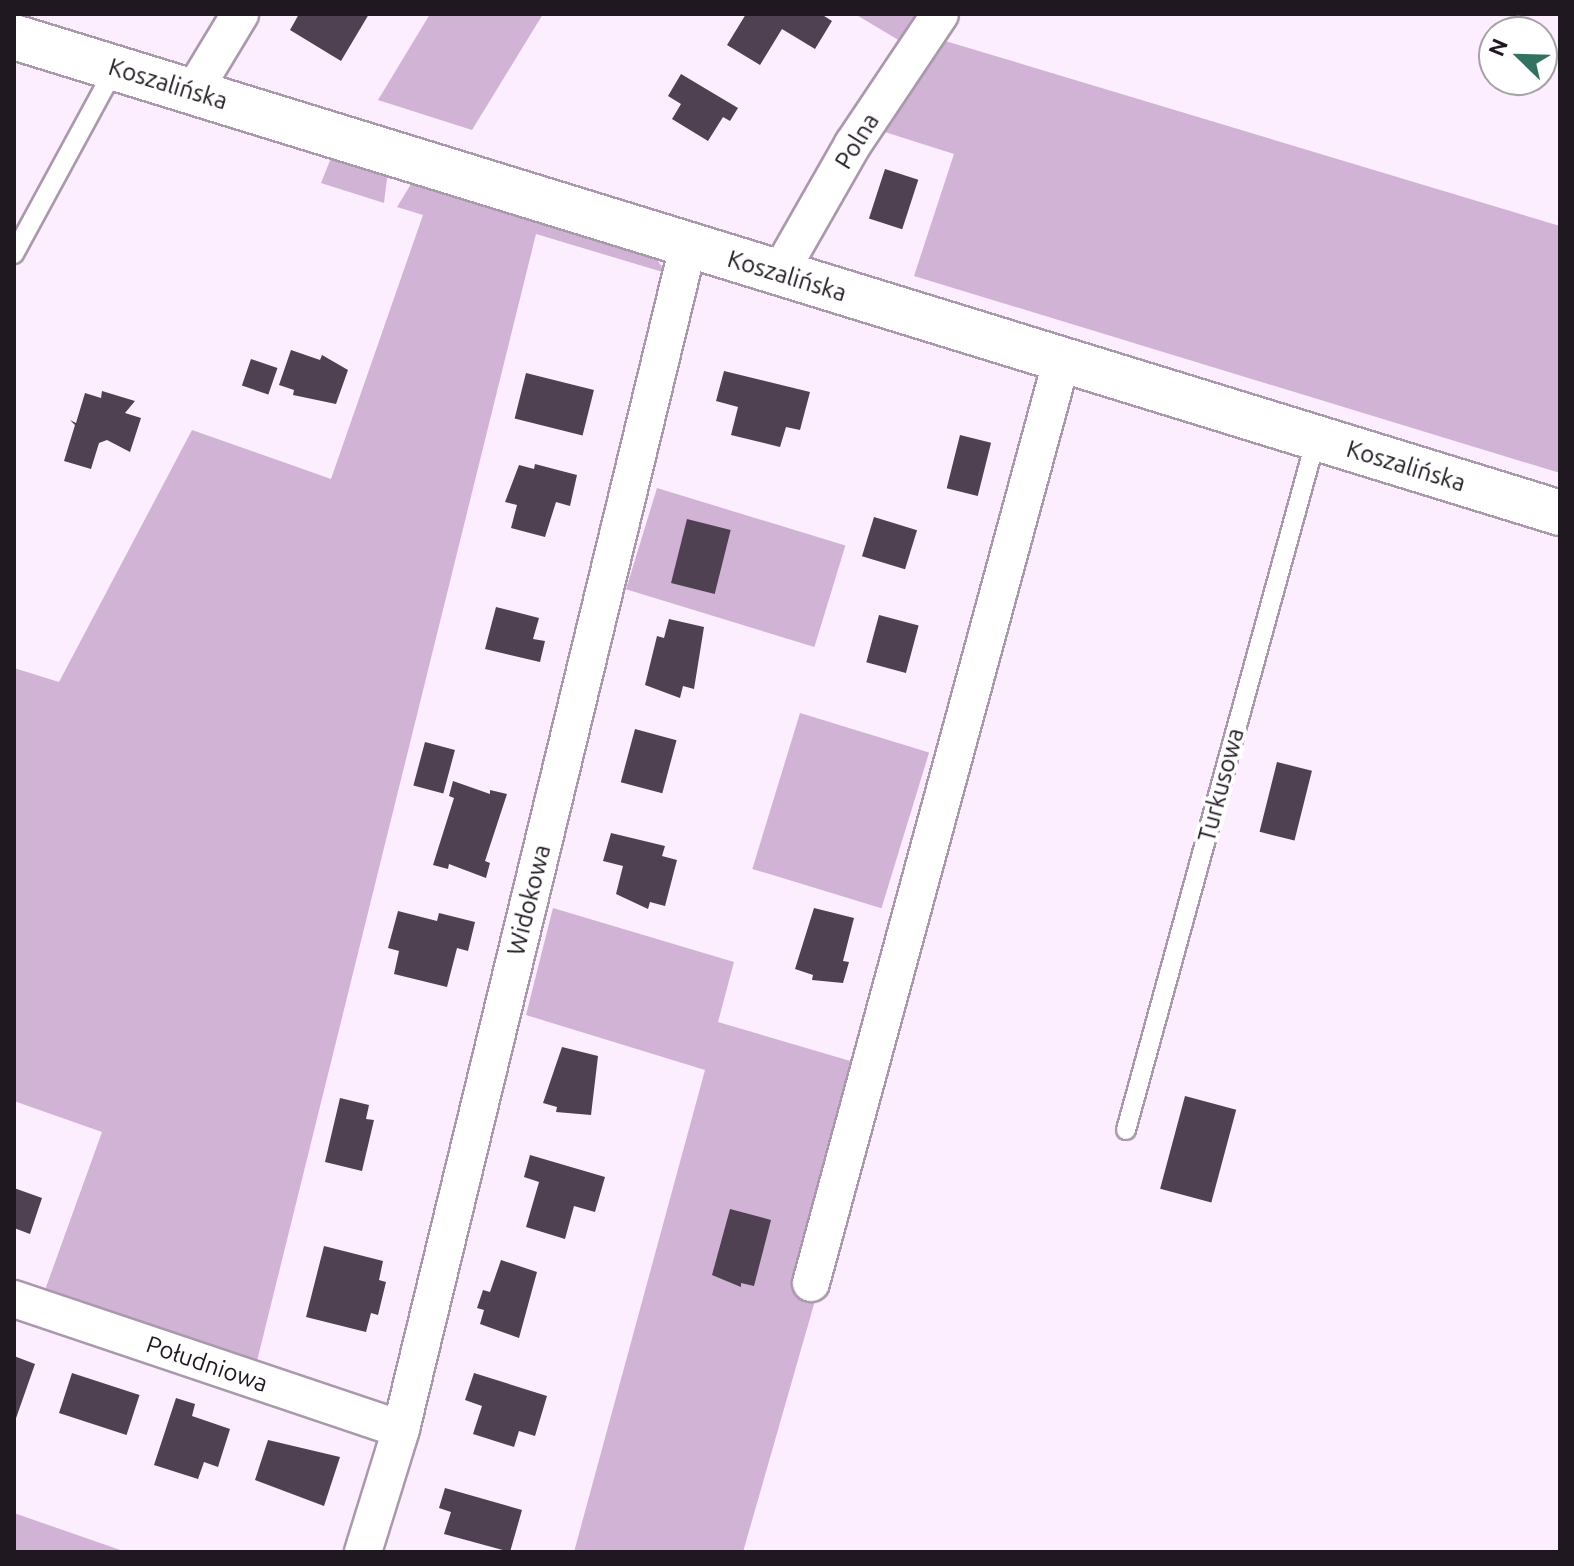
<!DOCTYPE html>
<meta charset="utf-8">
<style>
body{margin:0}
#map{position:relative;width:1574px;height:1566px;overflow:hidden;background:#fcedff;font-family:Ubuntu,sans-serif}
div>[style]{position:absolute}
.green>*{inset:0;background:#d1b4d5;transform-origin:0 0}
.building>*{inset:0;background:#4f4052;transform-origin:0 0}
.roads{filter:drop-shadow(2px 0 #aa98ad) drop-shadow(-2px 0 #aa98ad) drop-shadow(0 2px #aa98ad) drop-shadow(0 -2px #aa98ad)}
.service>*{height:18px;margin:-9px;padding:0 9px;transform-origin:9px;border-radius:9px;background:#fff}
.minor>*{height:36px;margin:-18px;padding:0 18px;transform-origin:18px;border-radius:18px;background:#fff}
.tertiary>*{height:44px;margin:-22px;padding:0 22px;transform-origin:22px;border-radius:22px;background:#fff}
span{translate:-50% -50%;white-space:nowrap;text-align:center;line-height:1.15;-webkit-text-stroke:8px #fff;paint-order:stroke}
.street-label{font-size:24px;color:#1f1820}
.frame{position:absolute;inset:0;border:16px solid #1f1820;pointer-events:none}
.north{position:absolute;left:1478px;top:16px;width:80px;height:80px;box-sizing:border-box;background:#fff;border:2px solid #a5a3a6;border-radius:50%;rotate:293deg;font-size:22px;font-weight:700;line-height:32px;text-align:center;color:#1f1820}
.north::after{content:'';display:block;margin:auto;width:28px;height:36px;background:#337260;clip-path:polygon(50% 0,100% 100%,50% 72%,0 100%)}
</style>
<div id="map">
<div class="green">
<i style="clip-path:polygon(430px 14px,543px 14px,472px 130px,378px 100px)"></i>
<i style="clip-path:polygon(855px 14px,916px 14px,900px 41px)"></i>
<i style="clip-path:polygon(942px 40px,1560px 226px,1560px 473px,914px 276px,954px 154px,885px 132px)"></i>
<i style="clip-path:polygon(333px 153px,388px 170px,384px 203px,321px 183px)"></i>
<i style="clip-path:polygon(414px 179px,652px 252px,666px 273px,536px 234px,257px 1361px,45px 1290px,102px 1132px,14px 1101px,14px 668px,59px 682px,192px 430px,331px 479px,423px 215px,397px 207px)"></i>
<i style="left:657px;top:488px;width:197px;height:106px;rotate:17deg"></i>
<i style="left:800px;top:713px;width:135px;height:163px;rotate:17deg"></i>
<i style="clip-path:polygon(553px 908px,734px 962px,718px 1022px,881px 1070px,743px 1552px,574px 1552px,705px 1070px,526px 1015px)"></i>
<i style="clip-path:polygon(14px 1513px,126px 1552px,14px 1552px)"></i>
</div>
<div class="building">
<i style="clip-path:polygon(299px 14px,369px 14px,341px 61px,290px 30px)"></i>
<i style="clip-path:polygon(746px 14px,821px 14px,832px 21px,815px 49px,782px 29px,760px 65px,727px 45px)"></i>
<i style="clip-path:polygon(681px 74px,738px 108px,730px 121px,723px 117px,708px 141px,672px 119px,681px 104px,668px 96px)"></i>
<i style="left:885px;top:169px;width:35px;height:52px;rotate:18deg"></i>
<i style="clip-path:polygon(291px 350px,320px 360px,322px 355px,348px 370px,336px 404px,293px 395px,294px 390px,279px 385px)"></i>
<i style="left:251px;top:359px;width:28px;height:28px;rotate:19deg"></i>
<i style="clip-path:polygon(724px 371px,810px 392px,800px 430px,786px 427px,780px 447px,731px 435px,738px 407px,716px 401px)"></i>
<i style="left:526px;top:373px;width:70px;height:47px;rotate:14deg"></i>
<i style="clip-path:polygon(102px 391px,135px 401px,125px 413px,141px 418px,130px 452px,107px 440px,99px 443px,91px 469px,64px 461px,75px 425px,70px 420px,76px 423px,85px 393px,101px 398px)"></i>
<i style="left:960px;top:435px;width:32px;height:55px;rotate:14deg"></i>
<i style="clip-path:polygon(535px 464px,577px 475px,570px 506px,556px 502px,545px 537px,511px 528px,517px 505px,505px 502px,519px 465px,534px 469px)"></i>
<i style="left:874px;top:517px;width:45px;height:41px;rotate:17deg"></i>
<i style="left:687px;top:519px;width:45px;height:66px;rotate:14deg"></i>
<i style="clip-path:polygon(496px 607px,539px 618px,533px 639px,545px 641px,540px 662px,485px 649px)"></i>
<i style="left:879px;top:615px;width:41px;height:49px;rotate:15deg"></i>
<i style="clip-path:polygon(669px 619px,704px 627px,694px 689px,683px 686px,680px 698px,645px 685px,657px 636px,664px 638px)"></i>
<i style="left:635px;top:729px;width:43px;height:55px;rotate:15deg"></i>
<i style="left:425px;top:742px;width:31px;height:45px;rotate:15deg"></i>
<i style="left:1277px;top:762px;width:36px;height:72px;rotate:14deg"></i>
<i style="clip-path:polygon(453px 781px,490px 794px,490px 790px,507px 794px,485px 861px,490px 863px,486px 878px,449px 864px,448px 869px,433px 865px,454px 798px,449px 796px)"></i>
<i style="clip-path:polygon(611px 833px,665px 846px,662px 856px,677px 860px,665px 906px,650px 902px,648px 909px,616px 894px,623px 866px,603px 861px)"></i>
<i style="clip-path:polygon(814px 908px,854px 918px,843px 961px,849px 962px,843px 983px,812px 980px,813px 975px,795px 969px)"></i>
<i style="clip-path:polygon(398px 911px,437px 921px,439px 913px,475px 922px,468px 951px,457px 948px,447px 987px,394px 974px,399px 951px,388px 948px)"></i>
<i style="clip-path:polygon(562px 1047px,598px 1056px,591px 1115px,556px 1112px,557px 1107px,543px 1103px)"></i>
<i style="left:1185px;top:1096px;width:53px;height:96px;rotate:15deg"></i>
<i style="clip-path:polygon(340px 1098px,369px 1105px,366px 1119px,374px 1120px,362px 1171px,325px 1162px)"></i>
<i style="clip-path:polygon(530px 1155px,605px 1177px,595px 1212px,574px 1206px,565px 1239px,526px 1227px,539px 1182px,524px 1177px)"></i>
<i style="clip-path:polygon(14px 1188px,42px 1198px,30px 1234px,14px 1228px)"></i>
<i style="clip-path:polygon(730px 1209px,771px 1220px,754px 1286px,741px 1283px,741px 1287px,712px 1275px)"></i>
<i style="clip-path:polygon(324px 1246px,383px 1261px,379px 1280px,386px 1282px,378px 1315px,371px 1313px,366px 1332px,306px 1317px)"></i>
<i style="clip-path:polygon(501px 1260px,537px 1272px,519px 1338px,480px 1324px,484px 1310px,477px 1308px,483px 1290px,490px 1292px)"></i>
<i style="clip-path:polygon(14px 1356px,35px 1364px,14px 1424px)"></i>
<i style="left:72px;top:1373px;width:71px;height:42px;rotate:18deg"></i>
<i style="clip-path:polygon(474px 1373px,547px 1396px,535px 1436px,519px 1431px,514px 1447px,473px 1434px,482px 1406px,465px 1400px)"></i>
<i style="clip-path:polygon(176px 1398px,195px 1404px,192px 1416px,230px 1429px,218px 1467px,204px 1462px,198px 1479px,154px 1465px)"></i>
<i style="clip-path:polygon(268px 1440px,340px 1457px,324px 1506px,255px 1480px)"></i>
<i style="clip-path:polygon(445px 1488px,522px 1510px,510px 1552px,444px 1534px,451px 1512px,439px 1508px)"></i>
</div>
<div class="roads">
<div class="service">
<i style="left:14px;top:254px;width:212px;rotate:-61.5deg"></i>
<i style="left:1126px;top:1130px;width:717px;rotate:-74.63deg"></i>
</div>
<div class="minor">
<i style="left:193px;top:92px;width:91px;rotate:-58.9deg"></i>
<i style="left:780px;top:272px;width:147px;rotate:-60.3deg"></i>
<i style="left:853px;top:144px;width:156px;rotate:-56.2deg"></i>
<i style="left:811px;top:1283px;width:954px;rotate:-74.81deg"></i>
<i style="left:14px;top:1299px;width:408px;rotate:18.6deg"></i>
<i style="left:363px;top:1552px;width:129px;rotate:-72.8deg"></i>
<i style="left:401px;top:1429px;width:1217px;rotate:-76.36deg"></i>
</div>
<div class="tertiary">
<i style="left:14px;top:37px;width:1618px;rotate:17.11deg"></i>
</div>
</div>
<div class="street-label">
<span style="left:168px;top:84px;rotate:17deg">Koszalińska</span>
<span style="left:857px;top:141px;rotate:-58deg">Polna</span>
<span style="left:787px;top:276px;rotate:17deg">Koszalińska</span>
<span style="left:1406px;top:466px;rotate:17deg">Koszalińska</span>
<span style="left:1221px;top:785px;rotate:-75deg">Turkusowa</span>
<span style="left:529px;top:900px;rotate:-76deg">Widokowa</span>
<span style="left:207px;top:1364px;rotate:19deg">Południowa</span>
</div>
<div class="frame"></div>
<div class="north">N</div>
</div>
